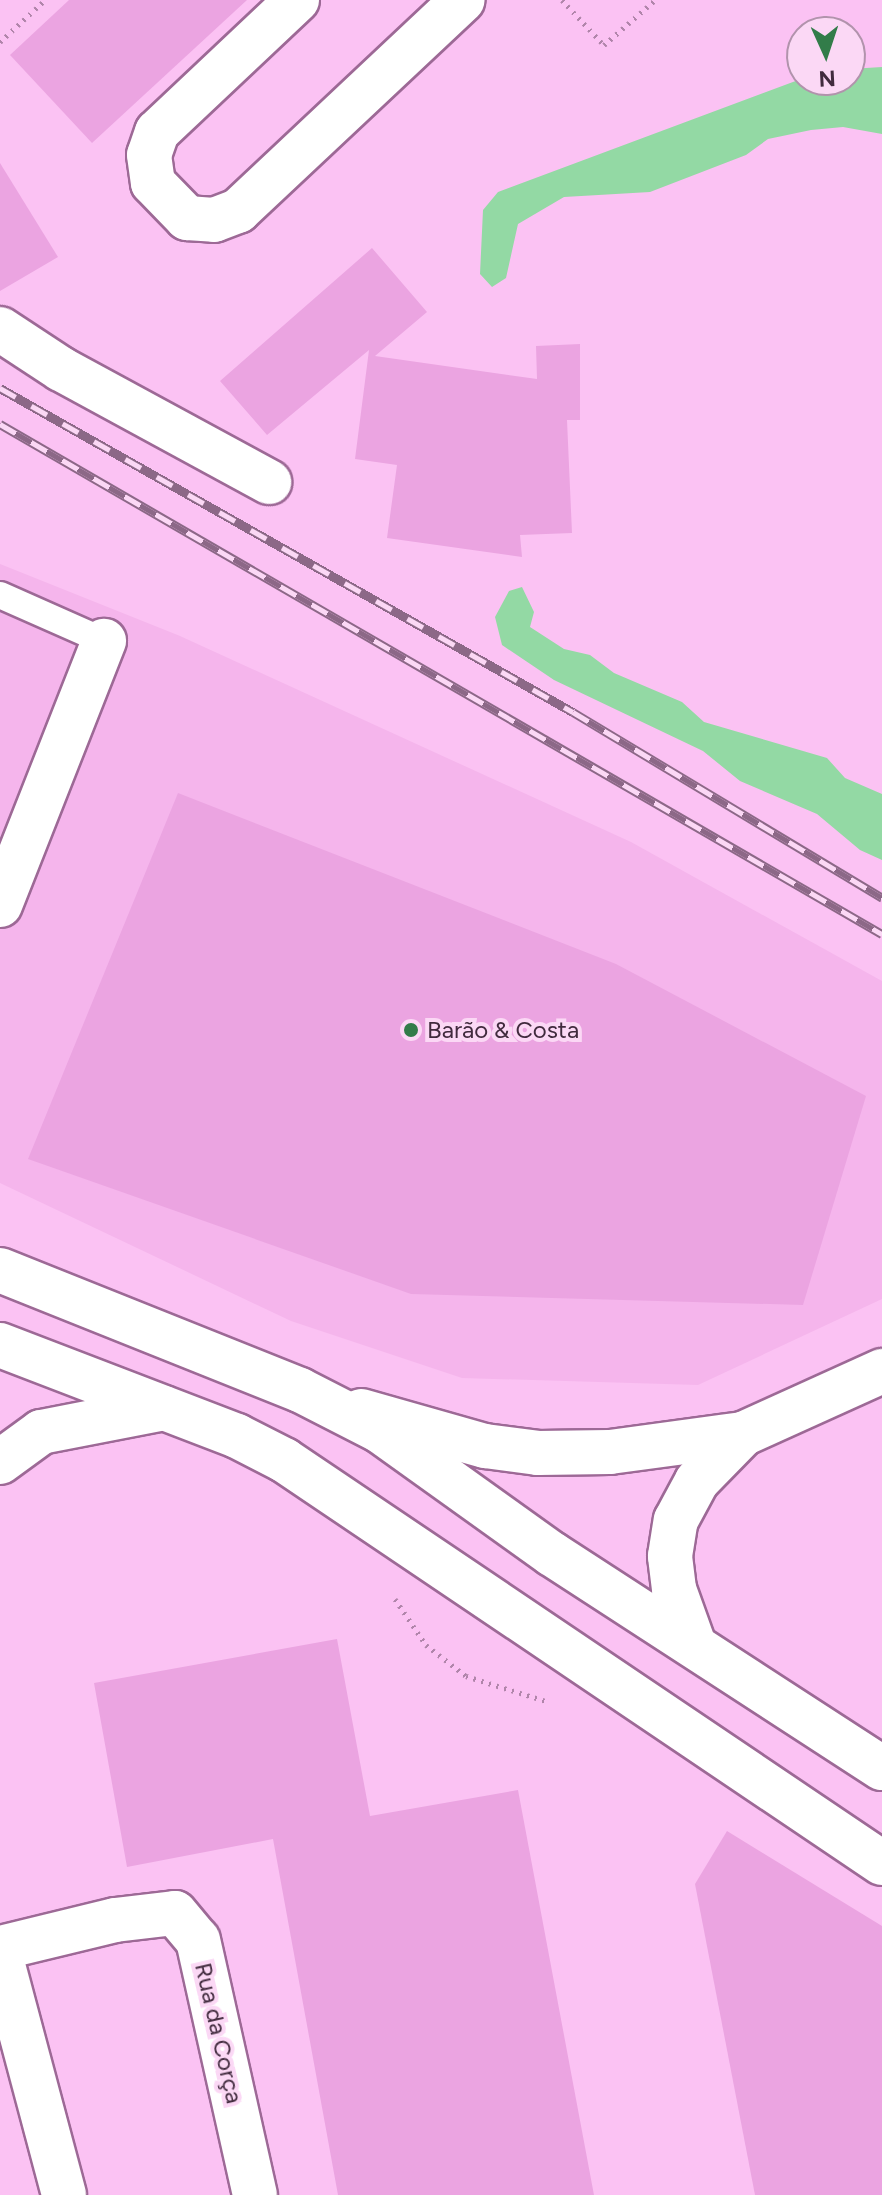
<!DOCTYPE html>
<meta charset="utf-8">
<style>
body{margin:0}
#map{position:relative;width:882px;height:2195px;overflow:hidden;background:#fbc2f3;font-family:Figtree,sans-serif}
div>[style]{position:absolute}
.built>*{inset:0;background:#f5b5ec}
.green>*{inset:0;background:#93d9a4}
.building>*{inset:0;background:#eba4e1}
.path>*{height:5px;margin-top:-2.5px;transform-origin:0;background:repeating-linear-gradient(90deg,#b085aa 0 2px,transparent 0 8px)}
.roads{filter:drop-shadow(2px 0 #9d6996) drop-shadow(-2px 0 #9d6996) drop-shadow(0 2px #9d6996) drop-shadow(0 -2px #9d6996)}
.lane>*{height:26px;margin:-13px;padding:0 13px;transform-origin:13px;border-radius:13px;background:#fff}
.street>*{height:44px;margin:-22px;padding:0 22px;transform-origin:22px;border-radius:22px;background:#fff}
.secondary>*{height:44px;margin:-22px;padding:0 22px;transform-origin:22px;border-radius:22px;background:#fff}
.primary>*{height:44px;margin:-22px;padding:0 22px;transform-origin:22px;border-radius:22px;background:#fff}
.rail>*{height:9px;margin-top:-4.5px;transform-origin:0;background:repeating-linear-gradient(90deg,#fbd8f5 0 18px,#8c6887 0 36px);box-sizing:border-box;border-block:2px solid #8c6887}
.dots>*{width:22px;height:22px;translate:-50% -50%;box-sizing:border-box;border:4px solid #fbd8f5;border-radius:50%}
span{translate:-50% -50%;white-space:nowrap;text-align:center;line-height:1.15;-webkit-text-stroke:8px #fbd8f5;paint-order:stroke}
.poi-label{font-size:24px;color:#412b3e}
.left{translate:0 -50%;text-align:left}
.street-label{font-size:24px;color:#412b3e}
.north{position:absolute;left:786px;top:16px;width:80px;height:80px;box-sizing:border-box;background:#fbd8f5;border:2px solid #b193ac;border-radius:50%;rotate:177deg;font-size:22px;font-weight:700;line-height:32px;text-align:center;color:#412b3e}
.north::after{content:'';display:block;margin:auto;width:28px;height:36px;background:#327c49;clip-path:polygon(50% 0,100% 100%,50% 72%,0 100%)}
</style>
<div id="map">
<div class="built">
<i style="clip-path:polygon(0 564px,180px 636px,631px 842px,882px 981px,882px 1299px,698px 1385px,462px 1378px,291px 1321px,0 1183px)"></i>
</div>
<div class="green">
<i style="clip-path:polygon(882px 67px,882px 134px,843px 127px,811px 130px,768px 139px,746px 155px,650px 192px,564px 197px,518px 224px,506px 278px,492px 287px,480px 274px,483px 210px,498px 192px,801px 79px,850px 80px,850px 69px)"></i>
<i style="clip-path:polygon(522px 587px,534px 612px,530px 627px,564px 649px,590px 655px,614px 673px,682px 702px,704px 722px,827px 758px,845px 778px,882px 794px,882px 860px,860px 850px,817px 814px,740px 781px,703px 751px,554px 680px,502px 645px,495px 617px,509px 591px)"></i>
</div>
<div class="building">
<i style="clip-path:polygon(69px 0,247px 0,92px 143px,10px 55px)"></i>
<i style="clip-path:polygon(0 163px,58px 257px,0 291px)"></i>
<i style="clip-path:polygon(372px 248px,427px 312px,375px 356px,537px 379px,536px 346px,580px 344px,580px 420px,567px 420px,572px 533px,520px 535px,522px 557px,387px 538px,397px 465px,355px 459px,369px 350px,267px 435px,220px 381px)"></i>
<i style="clip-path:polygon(178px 793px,616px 964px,866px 1096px,803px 1305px,411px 1294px,28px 1159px)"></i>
<i style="clip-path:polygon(337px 1639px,370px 1816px,518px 1790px,594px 2195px,338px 2195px,273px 1839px,127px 1867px,94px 1683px)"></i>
<i style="clip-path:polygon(727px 1831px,882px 1926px,882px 2195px,755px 2195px,695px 1884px)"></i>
</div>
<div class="path">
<i style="left:562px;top:0;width:62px;rotate:47deg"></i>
<i style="left:604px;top:45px;width:68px;rotate:-41.4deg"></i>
<i style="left:0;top:42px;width:62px;rotate:-43deg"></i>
<i style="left:395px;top:1599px;width:55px;rotate:56deg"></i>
<i style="left:426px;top:1645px;width:51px;rotate:37.8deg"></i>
<i style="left:466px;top:1676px;width:84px;rotate:17.4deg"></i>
</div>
<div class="roads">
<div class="lane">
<i style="left:0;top:595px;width:114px;rotate:23.9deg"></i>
</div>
<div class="street">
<i style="left:297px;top:0;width:192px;rotate:136.7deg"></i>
<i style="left:157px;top:132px;width:24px;rotate:109deg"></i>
<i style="left:149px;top:155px;width:28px;rotate:82deg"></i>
<i style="left:153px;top:183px;width:49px;rotate:45.8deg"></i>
<i style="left:187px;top:218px;width:27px;rotate:4deg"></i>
<i style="left:214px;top:220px;width:26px;rotate:-21deg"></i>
<i style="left:238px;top:211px;width:308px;rotate:-43.2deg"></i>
<i style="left:0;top:329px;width:73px;rotate:33.3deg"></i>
<i style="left:61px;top:369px;width:237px;rotate:28.5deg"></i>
<i style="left:0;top:905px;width:284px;rotate:-68.5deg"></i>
<i style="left:0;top:1462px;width:51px;rotate:-36.2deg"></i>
<i style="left:41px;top:1432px;width:125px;rotate:-11deg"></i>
<i style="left:0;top:1948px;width:118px;rotate:-13.7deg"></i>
<i style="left:115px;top:1920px;width:60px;rotate:-6.7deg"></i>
<i style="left:175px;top:1913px;width:35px;rotate:50deg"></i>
<i style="left:198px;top:1940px;width:261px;rotate:77.4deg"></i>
<i style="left:0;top:1954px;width:249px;rotate:75.1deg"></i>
</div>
<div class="secondary">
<i style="left:361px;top:1411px;width:129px;rotate:15.8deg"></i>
<i style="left:485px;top:1446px;width:53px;rotate:7.5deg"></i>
<i style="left:538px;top:1453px;width:72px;rotate:-0.8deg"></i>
<i style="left:610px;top:1452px;width:134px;rotate:-7.7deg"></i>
<i style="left:743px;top:1434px;width:153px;rotate:-24.4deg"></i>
<i style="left:694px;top:1645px;width:59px;rotate:-109.7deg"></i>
<i style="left:674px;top:1589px;width:33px;rotate:-97deg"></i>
<i style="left:670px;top:1556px;width:36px;rotate:-81deg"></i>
<i style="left:676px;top:1520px;width:44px;rotate:-61.7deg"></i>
<i style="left:697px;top:1481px;width:66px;rotate:-45.6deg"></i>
</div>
<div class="primary">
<i style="left:0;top:1270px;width:323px;rotate:21.8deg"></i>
<i style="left:300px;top:1390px;width:90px;rotate:27.1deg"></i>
<i style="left:380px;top:1431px;width:211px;rotate:35.6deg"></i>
<i style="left:552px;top:1554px;width:393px;rotate:33deg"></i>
<i style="left:0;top:1345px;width:254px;rotate:21deg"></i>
<i style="left:237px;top:1436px;width:53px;rotate:27.1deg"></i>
<i style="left:284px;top:1460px;width:721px;rotate:33.98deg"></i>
</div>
</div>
<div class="rail">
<i style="left:0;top:388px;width:658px;rotate:29.49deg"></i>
<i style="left:573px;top:712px;width:361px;rotate:31deg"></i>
<i style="left:0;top:424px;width:1019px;rotate:30.04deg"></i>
</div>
<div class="dots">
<i style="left:411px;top:1030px;background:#327c49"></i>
</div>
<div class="poi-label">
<span class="left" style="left:427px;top:1030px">Barão &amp; Costa</span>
</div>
<div class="street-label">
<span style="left:219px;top:2033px;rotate:77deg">Rua da Corça</span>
</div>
<div class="north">N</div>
</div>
